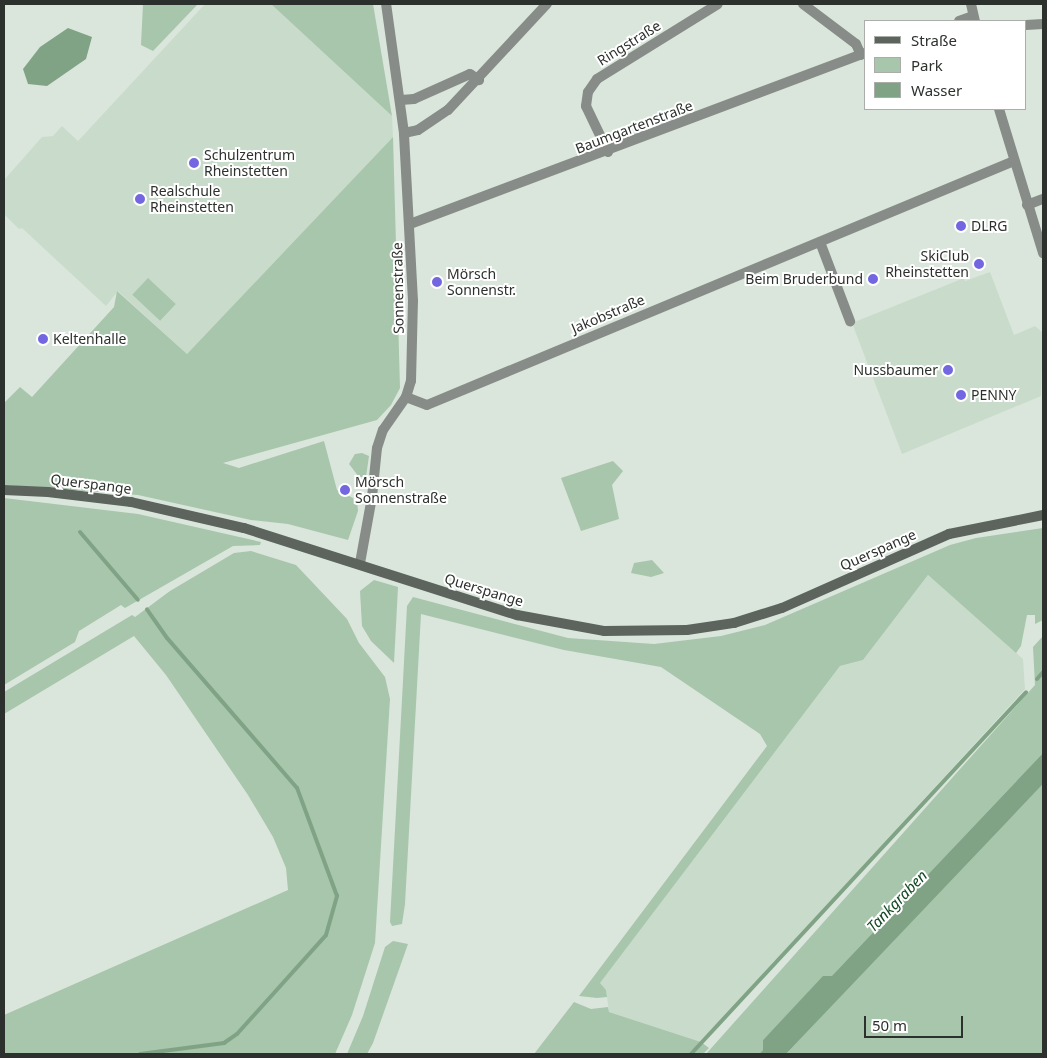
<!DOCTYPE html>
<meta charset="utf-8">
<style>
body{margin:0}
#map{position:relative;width:1047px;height:1058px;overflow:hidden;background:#dae6db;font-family:"Noto Sans",sans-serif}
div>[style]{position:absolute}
.built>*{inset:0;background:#c9dccb}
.green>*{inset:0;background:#a8c6ac;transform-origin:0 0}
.water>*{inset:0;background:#81a385}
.stream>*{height:4px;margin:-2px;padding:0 2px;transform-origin:2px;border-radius:2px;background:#81a385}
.minor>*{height:10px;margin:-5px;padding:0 5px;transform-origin:5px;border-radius:5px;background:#878c88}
.tertiary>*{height:10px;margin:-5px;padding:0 5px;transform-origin:5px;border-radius:5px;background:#878c88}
.secondary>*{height:10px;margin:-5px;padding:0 5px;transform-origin:5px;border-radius:5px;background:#5c645d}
.dots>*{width:14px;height:14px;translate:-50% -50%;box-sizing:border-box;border:2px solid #fff;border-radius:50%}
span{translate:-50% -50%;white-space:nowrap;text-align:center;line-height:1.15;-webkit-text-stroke:4px #fff;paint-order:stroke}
.street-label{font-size:14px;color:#2d312d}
.poi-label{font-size:14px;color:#2d312d}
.left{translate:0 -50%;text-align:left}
.right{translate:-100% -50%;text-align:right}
.water-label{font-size:15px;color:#134922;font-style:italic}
.frame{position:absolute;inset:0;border:5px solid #2d312d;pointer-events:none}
.legend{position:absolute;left:864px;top:20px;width:162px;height:90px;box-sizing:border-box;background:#fff;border:1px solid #abadab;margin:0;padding:6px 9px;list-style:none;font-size:15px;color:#2d312d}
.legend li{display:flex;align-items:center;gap:10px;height:25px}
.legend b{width:25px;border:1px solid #abadab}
.scale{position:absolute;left:864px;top:1016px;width:99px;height:22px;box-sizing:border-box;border:2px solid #2d312d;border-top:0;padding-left:6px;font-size:15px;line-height:18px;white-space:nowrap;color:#2d312d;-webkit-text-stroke:4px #fff;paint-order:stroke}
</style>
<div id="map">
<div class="built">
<i style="clip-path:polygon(205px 4px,271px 4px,392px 116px,393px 137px,187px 354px,118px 291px,106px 306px,22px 228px,19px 229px,4px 214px,4px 180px,42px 137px,53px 136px,62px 126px,78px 141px)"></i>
<i style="clip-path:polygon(990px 272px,1014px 335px,1035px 326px,1043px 333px,1041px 396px,902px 454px,852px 323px,964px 278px,965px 281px)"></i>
<i style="clip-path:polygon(928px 575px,1023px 659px,1025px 689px,701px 1042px,609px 1012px,606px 990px,599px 984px,840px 666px,863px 660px)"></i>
</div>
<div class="green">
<i style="clip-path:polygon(143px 4px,198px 4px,153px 51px,141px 45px)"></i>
<i style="clip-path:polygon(271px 4px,373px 4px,392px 116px)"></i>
<i style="clip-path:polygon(393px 137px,400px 388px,391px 405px,377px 420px,223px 463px,239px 468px,324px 441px,337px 490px,357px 500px,358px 511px,348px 540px,288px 524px,251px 520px,138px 495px,4px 485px,4px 403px,20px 387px,32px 397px,114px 307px,117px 291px,187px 354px)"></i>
<i style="left:148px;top:278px;width:38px;height:23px;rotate:43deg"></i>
<i style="clip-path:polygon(362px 453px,369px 456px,366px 477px,359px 477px,349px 464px,355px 454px)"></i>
<i style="clip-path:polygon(613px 461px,623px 471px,612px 485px,619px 519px,581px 531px,561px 478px)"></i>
<i style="clip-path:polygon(4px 498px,138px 514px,261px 542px,260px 545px,233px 546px,125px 608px,121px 605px,79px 631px,75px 642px,4px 685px)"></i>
<i style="clip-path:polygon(1043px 528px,1043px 620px,1035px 624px,1035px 615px,1027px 615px,1021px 646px,1016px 653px,928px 575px,863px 660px,840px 666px,600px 983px,606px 990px,607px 997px,597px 998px,579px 996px,767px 746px,760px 734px,661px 667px,564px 650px,421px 614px,405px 904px,402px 924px,392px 926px,390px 922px,407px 606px,413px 597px,568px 638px,654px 644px,721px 636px,765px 625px,950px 545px,976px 538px)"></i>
<i style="clip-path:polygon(251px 551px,296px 565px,347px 619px,359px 643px,385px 677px,390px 699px,375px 943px,352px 1015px,335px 1054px,4px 1054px,4px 1015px,288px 890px,286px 868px,273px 837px,248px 795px,166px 675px,134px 636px,4px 714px,4px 692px,132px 615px,135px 617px,170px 591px,234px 553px)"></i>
<i style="clip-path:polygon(652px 560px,664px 573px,651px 577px,631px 573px,634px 563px)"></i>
<i style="clip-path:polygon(374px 580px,398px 587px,394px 663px,371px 641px,362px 626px,360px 591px)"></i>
<i style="clip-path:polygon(1043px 636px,1043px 753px,832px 977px,823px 977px,763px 1040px,763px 1050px,759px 1054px,706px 1054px,1035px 685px,1033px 647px)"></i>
<i style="clip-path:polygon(1043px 784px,1043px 1054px,786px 1054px,964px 865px)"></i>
<i style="clip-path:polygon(393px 941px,408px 944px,373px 1043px,367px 1054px,347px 1054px,363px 1016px,385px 947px)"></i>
<i style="clip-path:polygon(574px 1002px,591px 1009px,608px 1007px,609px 1012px,701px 1042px,709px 1048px,703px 1054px,534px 1054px)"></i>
</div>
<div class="water">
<i style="clip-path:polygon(68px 28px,92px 37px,86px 59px,47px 86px,28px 84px,23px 69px,40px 47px)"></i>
<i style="clip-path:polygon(1043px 753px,1043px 784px,786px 1054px,759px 1054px,763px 1050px,763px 1040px,823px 976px,832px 976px)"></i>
</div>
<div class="stream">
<i style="left:80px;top:532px;width:89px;rotate:49.5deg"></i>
<i style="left:1037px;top:679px;width:9px;rotate:-49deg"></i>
<i style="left:140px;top:1054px;width:85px;rotate:-7.5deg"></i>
<i style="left:224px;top:1043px;width:16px;rotate:-35deg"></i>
<i style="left:237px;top:1034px;width:133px;rotate:-48deg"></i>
<i style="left:326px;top:935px;width:41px;rotate:-74.2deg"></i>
<i style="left:337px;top:896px;width:115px;rotate:-110.3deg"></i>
<i style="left:297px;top:788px;width:198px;rotate:-130.9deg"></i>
<i style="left:167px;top:638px;width:35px;rotate:-125deg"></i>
<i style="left:691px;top:1054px;width:493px;rotate:-47.2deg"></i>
</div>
<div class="minor">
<i style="left:803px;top:4px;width:66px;rotate:37deg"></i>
<i style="left:856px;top:44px;width:12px;rotate:66deg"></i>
<i style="left:959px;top:21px;width:15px;rotate:-20deg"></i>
<i style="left:1026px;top:25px;width:17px;rotate:-3deg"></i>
<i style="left:401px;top:100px;width:13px;rotate:-4deg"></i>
<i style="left:414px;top:99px;width:61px;rotate:-24.1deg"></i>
<i style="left:470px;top:74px;width:11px;rotate:34deg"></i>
<i style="left:404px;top:133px;width:14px;rotate:-12deg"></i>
<i style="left:418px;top:130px;width:36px;rotate:-34deg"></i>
<i style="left:448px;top:110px;width:145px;rotate:-47deg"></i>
<i style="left:608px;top:152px;width:51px;rotate:-115.6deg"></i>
<i style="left:586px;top:106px;width:14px;rotate:-82deg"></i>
<i style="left:588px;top:92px;width:16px;rotate:-55deg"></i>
<i style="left:597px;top:79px;width:142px;rotate:-31.8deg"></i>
<i style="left:1027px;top:205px;width:17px;rotate:-21deg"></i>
<i style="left:410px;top:224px;width:487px;rotate:-20.6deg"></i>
<i style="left:820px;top:242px;width:85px;rotate:69.2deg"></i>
<i style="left:406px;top:397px;width:22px;rotate:21deg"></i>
<i style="left:427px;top:405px;width:636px;rotate:-22.57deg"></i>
<i style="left:360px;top:563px;width:67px;rotate:-79.7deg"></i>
<i style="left:372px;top:497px;width:49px;rotate:-84.2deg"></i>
<i style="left:377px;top:448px;width:19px;rotate:-72deg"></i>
<i style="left:383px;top:430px;width:40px;rotate:-55.1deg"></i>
<i style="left:406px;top:397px;width:17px;rotate:-73deg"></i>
<i style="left:411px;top:381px;width:80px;rotate:-88.6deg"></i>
<i style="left:413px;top:301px;width:168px;rotate:-93.1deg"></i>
<i style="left:404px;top:133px;width:130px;rotate:-97.9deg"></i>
</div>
<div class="tertiary">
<i style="left:971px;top:4px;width:17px;rotate:77deg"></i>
<i style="left:999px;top:109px;width:151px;rotate:73deg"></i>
</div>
<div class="secondary">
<i style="left:4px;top:490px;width:44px;rotate:2.6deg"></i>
<i style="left:48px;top:492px;width:84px;rotate:6.9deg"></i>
<i style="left:131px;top:502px;width:116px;rotate:13deg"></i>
<i style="left:244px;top:528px;width:287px;rotate:17.7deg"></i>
<i style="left:517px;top:615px;width:88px;rotate:10.4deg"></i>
<i style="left:604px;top:631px;width:83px;rotate:-0.7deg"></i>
<i style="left:687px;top:630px;width:48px;rotate:-8.5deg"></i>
<i style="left:734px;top:623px;width:50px;rotate:-17.4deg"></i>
<i style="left:782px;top:608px;width:183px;rotate:-23.9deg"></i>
<i style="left:949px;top:534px;width:96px;rotate:-11.4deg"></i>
</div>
<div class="dots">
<i style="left:194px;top:163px;background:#7267e1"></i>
<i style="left:140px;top:199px;background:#7267e1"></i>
<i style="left:961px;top:226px;background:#7267e1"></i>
<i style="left:979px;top:264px;background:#7267e1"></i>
<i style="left:873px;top:279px;background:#7267e1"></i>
<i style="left:437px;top:282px;background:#7267e1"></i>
<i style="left:43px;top:339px;background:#7267e1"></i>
<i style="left:948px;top:370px;background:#7267e1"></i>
<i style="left:961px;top:395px;background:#7267e1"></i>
<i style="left:345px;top:490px;background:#7267e1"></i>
</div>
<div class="street-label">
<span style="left:629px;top:43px;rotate:-32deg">Ringstraße</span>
<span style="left:634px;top:127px;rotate:-21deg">Baumgartenstraße</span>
<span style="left:398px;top:288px;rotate:-91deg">Sonnenstraße</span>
<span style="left:608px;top:314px;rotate:-23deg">Jakobstraße</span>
<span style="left:91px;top:484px;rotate:7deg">Querspange</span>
<span style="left:878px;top:550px;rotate:-24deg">Querspange</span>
<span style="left:484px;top:590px;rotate:17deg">Querspange</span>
</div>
<div class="poi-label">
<span class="left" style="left:204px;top:163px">Schulzentrum<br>Rheinstetten</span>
<span class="left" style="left:150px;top:199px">Realschule<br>Rheinstetten</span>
<span class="left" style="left:971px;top:226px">DLRG</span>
<span class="right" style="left:969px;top:264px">SkiClub<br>Rheinstetten</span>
<span class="left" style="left:447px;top:282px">Mörsch<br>Sonnenstr.</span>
<span class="right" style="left:863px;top:279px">Beim Bruderbund</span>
<span class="left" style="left:53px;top:339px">Keltenhalle</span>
<span class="right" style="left:938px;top:370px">Nussbaumer</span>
<span class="left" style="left:971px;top:395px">PENNY</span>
<span class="left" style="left:355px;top:490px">Mörsch<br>Sonnenstraße</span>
</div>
<div class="water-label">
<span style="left:897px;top:901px;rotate:-46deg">Tankgraben</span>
</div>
<div class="frame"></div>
<ul class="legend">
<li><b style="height:6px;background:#5c645d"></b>Straße</li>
<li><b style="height:14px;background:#a8c6ac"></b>Park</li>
<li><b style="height:14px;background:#81a385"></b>Wasser</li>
</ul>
<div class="scale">50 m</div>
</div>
